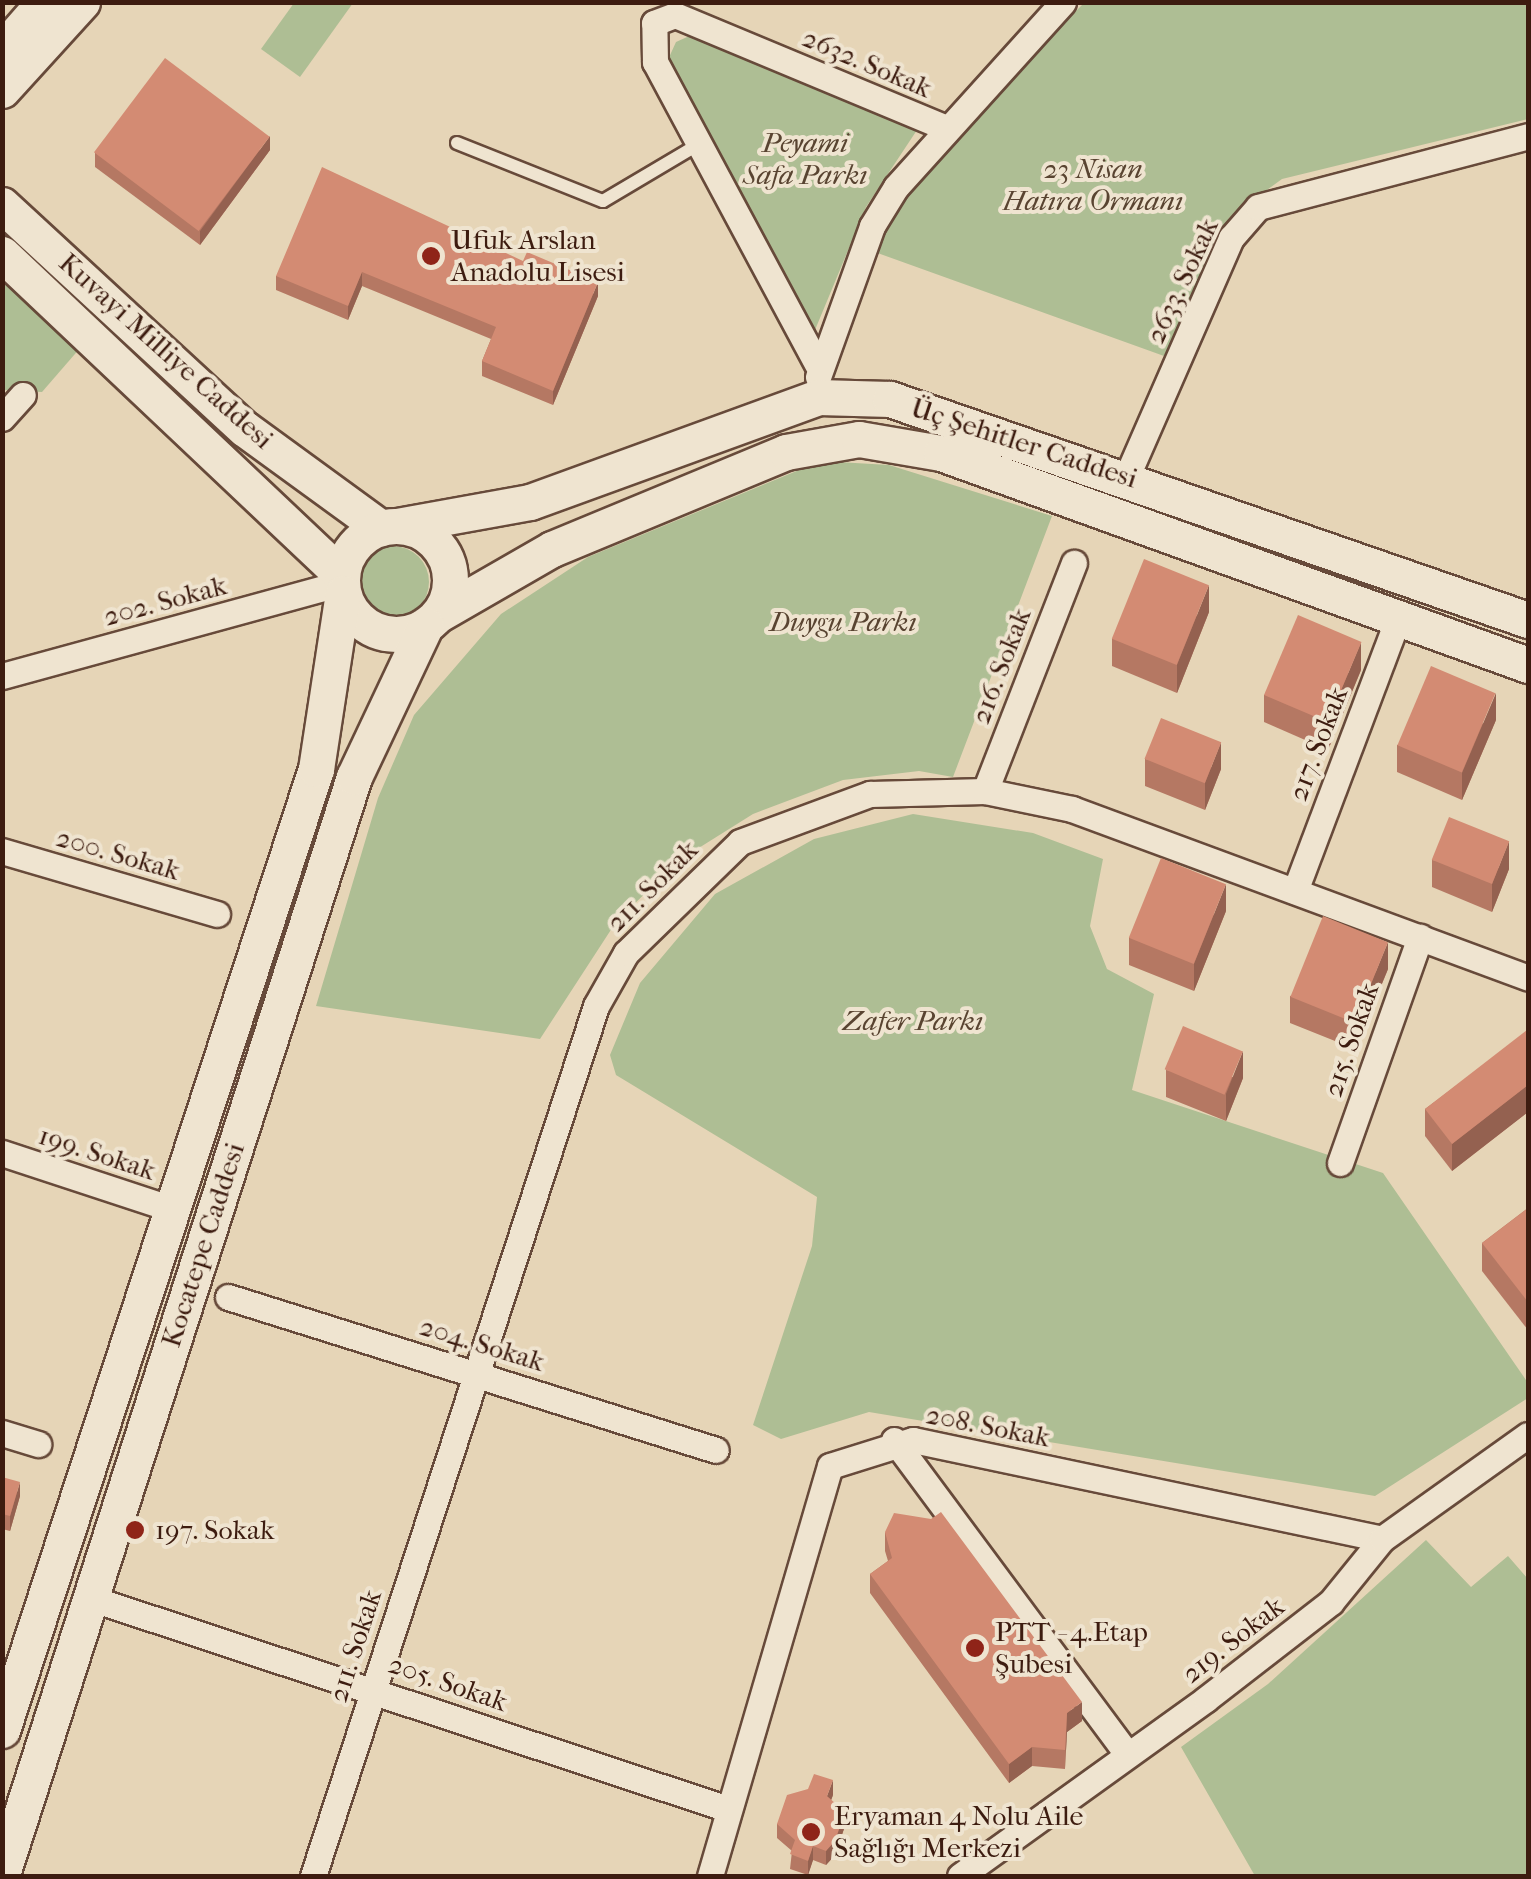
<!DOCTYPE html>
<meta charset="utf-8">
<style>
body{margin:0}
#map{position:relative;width:1531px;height:1879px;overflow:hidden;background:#e6d5b7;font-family:"IM FELL French Canon",serif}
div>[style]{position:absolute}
.green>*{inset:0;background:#aebe94}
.round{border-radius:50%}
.roads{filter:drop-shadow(2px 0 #674a3a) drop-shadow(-2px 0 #674a3a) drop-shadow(0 2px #674a3a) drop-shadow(0 -2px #674a3a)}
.lane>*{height:12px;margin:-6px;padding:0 6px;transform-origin:6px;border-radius:6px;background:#efe4d0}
.street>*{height:25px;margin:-12.5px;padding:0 12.5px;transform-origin:12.5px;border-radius:12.5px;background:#efe4d0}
.secondary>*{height:35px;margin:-17.5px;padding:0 17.5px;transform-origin:17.5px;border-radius:17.5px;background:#efe4d0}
.secondary>.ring{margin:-17.5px;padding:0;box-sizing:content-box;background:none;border:35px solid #efe4d0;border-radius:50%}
.wall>*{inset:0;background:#b57863}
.shaded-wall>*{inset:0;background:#946150}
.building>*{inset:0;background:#d38b73;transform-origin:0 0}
.dots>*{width:28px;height:28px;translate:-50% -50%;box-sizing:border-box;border:5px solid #efe4d0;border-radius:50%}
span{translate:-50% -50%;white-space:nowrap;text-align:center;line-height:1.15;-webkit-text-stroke:8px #efe4d0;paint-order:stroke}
.street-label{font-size:28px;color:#3d1c10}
.park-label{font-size:28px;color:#594431;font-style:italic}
.poi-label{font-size:28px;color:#3d1c10}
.left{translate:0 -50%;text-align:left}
.frame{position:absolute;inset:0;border:5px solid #3d1c10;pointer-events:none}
</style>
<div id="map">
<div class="green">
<i style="clip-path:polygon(294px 3px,353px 3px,300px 77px,261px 49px)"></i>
<i style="clip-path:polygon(1084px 3px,1528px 3px,1528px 119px,1282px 179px,1229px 218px,1164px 356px,872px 251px,924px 163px)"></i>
<i style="clip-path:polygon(696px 33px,910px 118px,917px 130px,866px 207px,815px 330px,666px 64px,676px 42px)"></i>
<i style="clip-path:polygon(2px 275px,81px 347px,42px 392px,3px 390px)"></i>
<i style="clip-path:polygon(821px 461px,889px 465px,1052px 516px,953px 777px,919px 771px,843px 780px,753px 814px,678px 861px,616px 922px,540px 1039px,316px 1006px,378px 798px,414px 715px,501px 614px,588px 557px)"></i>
<i class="round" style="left:357px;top:546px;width:72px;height:72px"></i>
<i style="clip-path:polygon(913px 814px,1033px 833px,1103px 859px,1090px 926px,1107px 969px,1154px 994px,1132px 1090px,1383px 1173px,1528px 1383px,1528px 1398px,1375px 1496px,869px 1412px,781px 1439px,753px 1425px,812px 1246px,817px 1197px,616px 1075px,610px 1055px,640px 983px,715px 894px,814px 839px)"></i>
<i style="clip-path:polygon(1426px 1540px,1471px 1587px,1508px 1556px,1528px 1579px,1528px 1876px,1255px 1876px,1181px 1747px,1268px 1684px)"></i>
</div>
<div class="roads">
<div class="lane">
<i style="left:457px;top:143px;width:157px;rotate:21.7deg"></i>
<i style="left:603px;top:201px;width:112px;rotate:-30.7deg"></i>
</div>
<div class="street">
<i style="left:817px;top:364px;width:343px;rotate:-118.2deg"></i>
<i style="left:655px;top:62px;width:39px;rotate:-91deg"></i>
<i style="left:654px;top:23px;width:22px;rotate:-21deg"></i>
<i style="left:675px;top:15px;width:294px;rotate:22.6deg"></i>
<i style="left:818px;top:377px;width:160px;rotate:-70.3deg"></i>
<i style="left:872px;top:226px;width:46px;rotate:-58.4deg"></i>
<i style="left:896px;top:187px;width:249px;rotate:-47.9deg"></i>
<i style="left:2px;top:418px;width:31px;rotate:-48deg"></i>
<i style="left:1127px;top:476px;width:260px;rotate:-66.4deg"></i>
<i style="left:1231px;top:238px;width:41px;rotate:-48.9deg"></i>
<i style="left:1258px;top:207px;width:279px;rotate:-14.7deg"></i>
<i style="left:2px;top:676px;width:353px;rotate:-15.3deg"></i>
<i style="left:985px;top:791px;width:245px;rotate:-68.7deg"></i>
<i style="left:2px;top:851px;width:224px;rotate:16.3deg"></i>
<i style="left:1295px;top:891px;width:292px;rotate:-69.3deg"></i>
<i style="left:2px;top:1153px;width:179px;rotate:18.2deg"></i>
<i style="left:1340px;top:1163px;width:240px;rotate:-70.5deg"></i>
<i style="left:228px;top:1297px;width:511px;rotate:17.41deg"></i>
<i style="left:2px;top:1433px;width:38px;rotate:17deg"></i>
<i style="left:894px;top:1440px;width:392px;rotate:53.4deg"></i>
<i style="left:90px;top:1598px;width:672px;rotate:18.3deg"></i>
<i style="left:313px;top:1876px;width:915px;rotate:-71.98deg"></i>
<i style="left:596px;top:1006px;width:61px;rotate:-60.5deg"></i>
<i style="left:626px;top:953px;width:159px;rotate:-44.2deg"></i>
<i style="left:740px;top:842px;width:139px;rotate:-20.3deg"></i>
<i style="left:870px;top:794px;width:115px;rotate:-1.5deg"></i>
<i style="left:985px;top:791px;width:89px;rotate:11.7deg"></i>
<i style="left:1072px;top:809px;width:486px;rotate:20.3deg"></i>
<i style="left:710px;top:1876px;width:427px;rotate:-73.7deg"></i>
<i style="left:830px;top:1466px;width:87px;rotate:-17.4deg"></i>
<i style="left:913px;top:1440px;width:479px;rotate:11.9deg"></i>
<i style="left:960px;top:1876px;width:303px;rotate:-35.7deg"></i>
<i style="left:1206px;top:1699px;width:158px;rotate:-37.8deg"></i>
<i style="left:1331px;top:1602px;width:81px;rotate:-51deg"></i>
<i style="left:1382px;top:1539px;width:179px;rotate:-35.5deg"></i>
</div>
<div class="secondary">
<i style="left:2px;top:50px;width:64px;rotate:-48.8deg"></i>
<i style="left:2px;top:90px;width:119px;rotate:-47.7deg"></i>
<i style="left:2px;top:205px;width:330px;rotate:42.7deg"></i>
<i style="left:245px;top:429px;width:168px;rotate:36.1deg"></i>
<i style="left:2px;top:254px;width:468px;rotate:43.4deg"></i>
<i style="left:397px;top:526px;width:135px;rotate:-10.2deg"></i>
<i style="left:530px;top:502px;width:307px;rotate:-20deg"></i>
<i style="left:818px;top:397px;width:72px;rotate:1.6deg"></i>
<i style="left:890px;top:399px;width:675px;rotate:19.11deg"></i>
<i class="ring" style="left:342px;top:526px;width:73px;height:73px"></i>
<i style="left:439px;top:614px;width:130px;rotate:-29.9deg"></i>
<i style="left:552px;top:549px;width:253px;rotate:-22.5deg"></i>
<i style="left:786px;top:452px;width:74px;rotate:-10.1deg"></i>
<i style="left:859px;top:439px;width:83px;rotate:9.7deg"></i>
<i style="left:941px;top:453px;width:624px;rotate:19.86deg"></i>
<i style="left:2px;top:1730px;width:1011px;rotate:-71.91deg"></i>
<i style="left:316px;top:769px;width:178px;rotate:-81.3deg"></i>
<i style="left:2px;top:1874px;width:1152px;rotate:-72.21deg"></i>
<i style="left:354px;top:777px;width:168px;rotate:-64.7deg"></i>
</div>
</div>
<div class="wall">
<i style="clip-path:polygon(270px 150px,200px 245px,95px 167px,95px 153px)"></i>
<i style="clip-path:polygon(523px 261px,598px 296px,553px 405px,482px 376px,482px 361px,491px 339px,362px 286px,348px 320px,276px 290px,276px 276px)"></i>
<i style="clip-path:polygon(1209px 612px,1177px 693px,1112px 666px,1112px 639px)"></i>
<i style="clip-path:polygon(1361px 670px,1328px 750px,1264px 722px,1264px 695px)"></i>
<i style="clip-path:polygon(1496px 720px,1462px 800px,1397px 772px,1397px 745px)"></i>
<i style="clip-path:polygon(1145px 759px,1221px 769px,1205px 810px,1145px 786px)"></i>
<i style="clip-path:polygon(1432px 860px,1509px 869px,1492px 912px,1432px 887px)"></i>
<i style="clip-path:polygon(1226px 911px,1194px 991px,1129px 965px,1129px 938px)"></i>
<i style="clip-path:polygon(1388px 969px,1355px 1049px,1290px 1023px,1290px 996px)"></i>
<i style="clip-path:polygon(1528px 1032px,1528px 1112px,1452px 1171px,1425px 1136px,1425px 1109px)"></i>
<i style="clip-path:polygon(1166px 1070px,1243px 1078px,1226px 1121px,1166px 1097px)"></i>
<i style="clip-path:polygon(1528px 1208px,1528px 1330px,1482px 1271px,1482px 1243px)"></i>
<i style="clip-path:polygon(2px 1477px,20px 1496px,10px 1531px,2px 1529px)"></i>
<i style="clip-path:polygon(885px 1532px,1082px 1721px,1067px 1732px,1065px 1769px,1032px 1766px,1009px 1783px,870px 1593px,870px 1574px,888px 1561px,885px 1551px)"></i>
<i style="clip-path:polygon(833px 1795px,831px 1800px,845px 1826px,835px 1855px,826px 1865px,813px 1860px,808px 1875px,790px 1869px,792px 1851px,777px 1838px,777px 1824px)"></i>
</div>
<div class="shaded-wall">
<i style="clip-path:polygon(270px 136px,270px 150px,200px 245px,200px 231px)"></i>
<i style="clip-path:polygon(362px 272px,362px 286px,348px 320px,348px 306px)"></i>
<i style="clip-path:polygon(598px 282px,598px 296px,553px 405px,553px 391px)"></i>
<i style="clip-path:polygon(1209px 585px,1209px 612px,1177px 693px,1177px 665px)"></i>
<i style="clip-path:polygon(1361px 642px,1361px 670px,1328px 750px,1328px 722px)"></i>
<i style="clip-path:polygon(1496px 693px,1496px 720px,1462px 800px,1462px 773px)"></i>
<i style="clip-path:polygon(1221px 742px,1221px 769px,1205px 810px,1205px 783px)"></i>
<i style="clip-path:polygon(1509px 841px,1509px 869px,1492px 912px,1492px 884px)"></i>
<i style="clip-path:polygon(1226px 884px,1226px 911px,1194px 991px,1194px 964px)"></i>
<i style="clip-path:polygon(1388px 942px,1388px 969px,1355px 1049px,1355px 1022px)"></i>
<i style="clip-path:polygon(1243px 1051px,1243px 1078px,1226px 1121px,1226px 1094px)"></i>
<i style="clip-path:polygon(1528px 1085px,1528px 1112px,1452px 1171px,1452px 1144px)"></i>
<i style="clip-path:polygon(20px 1482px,20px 1496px,10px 1531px,10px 1516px)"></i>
<i style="clip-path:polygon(1082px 1702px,1082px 1721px,1067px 1732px,1065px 1769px,1067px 1713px)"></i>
<i style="clip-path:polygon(1032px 1747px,1032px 1766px,1009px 1783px,1009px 1764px)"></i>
<i style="clip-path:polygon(833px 1780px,833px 1795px,827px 1811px,827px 1796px)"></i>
<i style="clip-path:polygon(845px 1812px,845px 1826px,835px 1855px,826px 1865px,826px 1851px)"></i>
<i style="clip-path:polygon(813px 1846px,813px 1860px,808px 1875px,808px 1861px)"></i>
</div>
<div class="building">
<i style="left:165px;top:58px;width:131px;height:118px;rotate:37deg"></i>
<i style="clip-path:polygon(322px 167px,523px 261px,527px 252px,598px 282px,553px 391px,482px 361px,496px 327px,362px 272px,348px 306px,276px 276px)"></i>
<i style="left:1144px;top:559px;width:70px;height:86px;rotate:22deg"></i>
<i style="left:1298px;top:615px;width:69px;height:87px;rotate:23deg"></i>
<i style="left:1431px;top:666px;width:70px;height:86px;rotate:23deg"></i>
<i style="left:1161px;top:718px;width:65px;height:44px;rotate:22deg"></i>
<i style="left:1449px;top:817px;width:65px;height:46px;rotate:22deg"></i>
<i style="left:1161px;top:858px;width:70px;height:86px;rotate:22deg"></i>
<i style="left:1323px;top:916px;width:70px;height:87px;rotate:22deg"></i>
<i style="left:1183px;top:1026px;width:65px;height:47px;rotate:23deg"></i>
<i style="clip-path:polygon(1527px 1030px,1528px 1032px,1528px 1085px,1452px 1144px,1425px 1109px)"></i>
<i style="clip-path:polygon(1528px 1208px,1528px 1302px,1482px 1243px)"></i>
<i style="clip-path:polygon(2px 1477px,20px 1482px,10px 1516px,2px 1514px)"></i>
<i style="clip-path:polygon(941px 1512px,1082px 1702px,1067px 1713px,1065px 1750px,1032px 1747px,1009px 1764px,870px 1574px,892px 1558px,885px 1532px,894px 1513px,931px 1519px)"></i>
<i style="clip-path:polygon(814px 1774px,833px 1780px,827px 1796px,845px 1812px,835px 1841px,826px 1851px,813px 1846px,808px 1861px,790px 1854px,795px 1840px,777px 1824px,787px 1795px,808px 1789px)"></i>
</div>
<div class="dots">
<i style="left:431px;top:256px;background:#8f2418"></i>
<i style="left:135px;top:1530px;background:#8f2418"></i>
<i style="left:975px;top:1648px;background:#8f2418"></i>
<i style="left:811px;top:1832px;background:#8f2418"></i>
</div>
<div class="street-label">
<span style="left:867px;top:63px;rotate:23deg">2632. Sokak</span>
<span style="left:1182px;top:281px;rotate:-65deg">2633. Sokak</span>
<span style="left:166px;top:351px;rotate:42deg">Kuvayi Milliye Caddesi</span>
<span style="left:1024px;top:443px;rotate:18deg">Üç Şehitler Caddesi</span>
<span style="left:165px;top:601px;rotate:-15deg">202. Sokak</span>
<span style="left:1001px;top:666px;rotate:-69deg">216. Sokak</span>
<span style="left:1318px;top:744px;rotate:-69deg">217. Sokak</span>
<span style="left:118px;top:854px;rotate:16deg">200. Sokak</span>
<span style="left:652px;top:886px;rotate:-45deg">211. Sokak</span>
<span style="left:1351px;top:1040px;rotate:-71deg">215. Sokak</span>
<span style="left:97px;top:1153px;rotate:18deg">199. Sokak</span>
<span style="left:203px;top:1245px;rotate:-72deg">Kocatepe Caddesi</span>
<span style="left:482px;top:1344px;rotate:17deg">204. Sokak</span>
<span style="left:988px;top:1426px;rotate:11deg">208. Sokak</span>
<span style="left:1233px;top:1640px;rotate:-38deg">219. Sokak</span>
<span style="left:355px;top:1646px;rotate:-72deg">211. Sokak</span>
<span style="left:448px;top:1683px;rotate:19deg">205. Sokak</span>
</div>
<div class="park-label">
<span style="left:805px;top:159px">Peyami<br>Safa Parkı</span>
<span style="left:1093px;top:185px">23 Nisan<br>Hatıra Ormanı</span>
<span style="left:843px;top:622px">Duygu Parkı</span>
<span style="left:913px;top:1021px">Zafer Parkı</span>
</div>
<div class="poi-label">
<span class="left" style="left:451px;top:256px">Ufuk Arslan<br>Anadolu Lisesi</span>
<span class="left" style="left:155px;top:1530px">197. Sokak</span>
<span class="left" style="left:995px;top:1648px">PTT - 4.Etap<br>Şubesi</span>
<span class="left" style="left:834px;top:1832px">Eryaman 4 Nolu Aile<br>Sağlığı Merkezi</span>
</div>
<div class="frame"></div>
</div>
